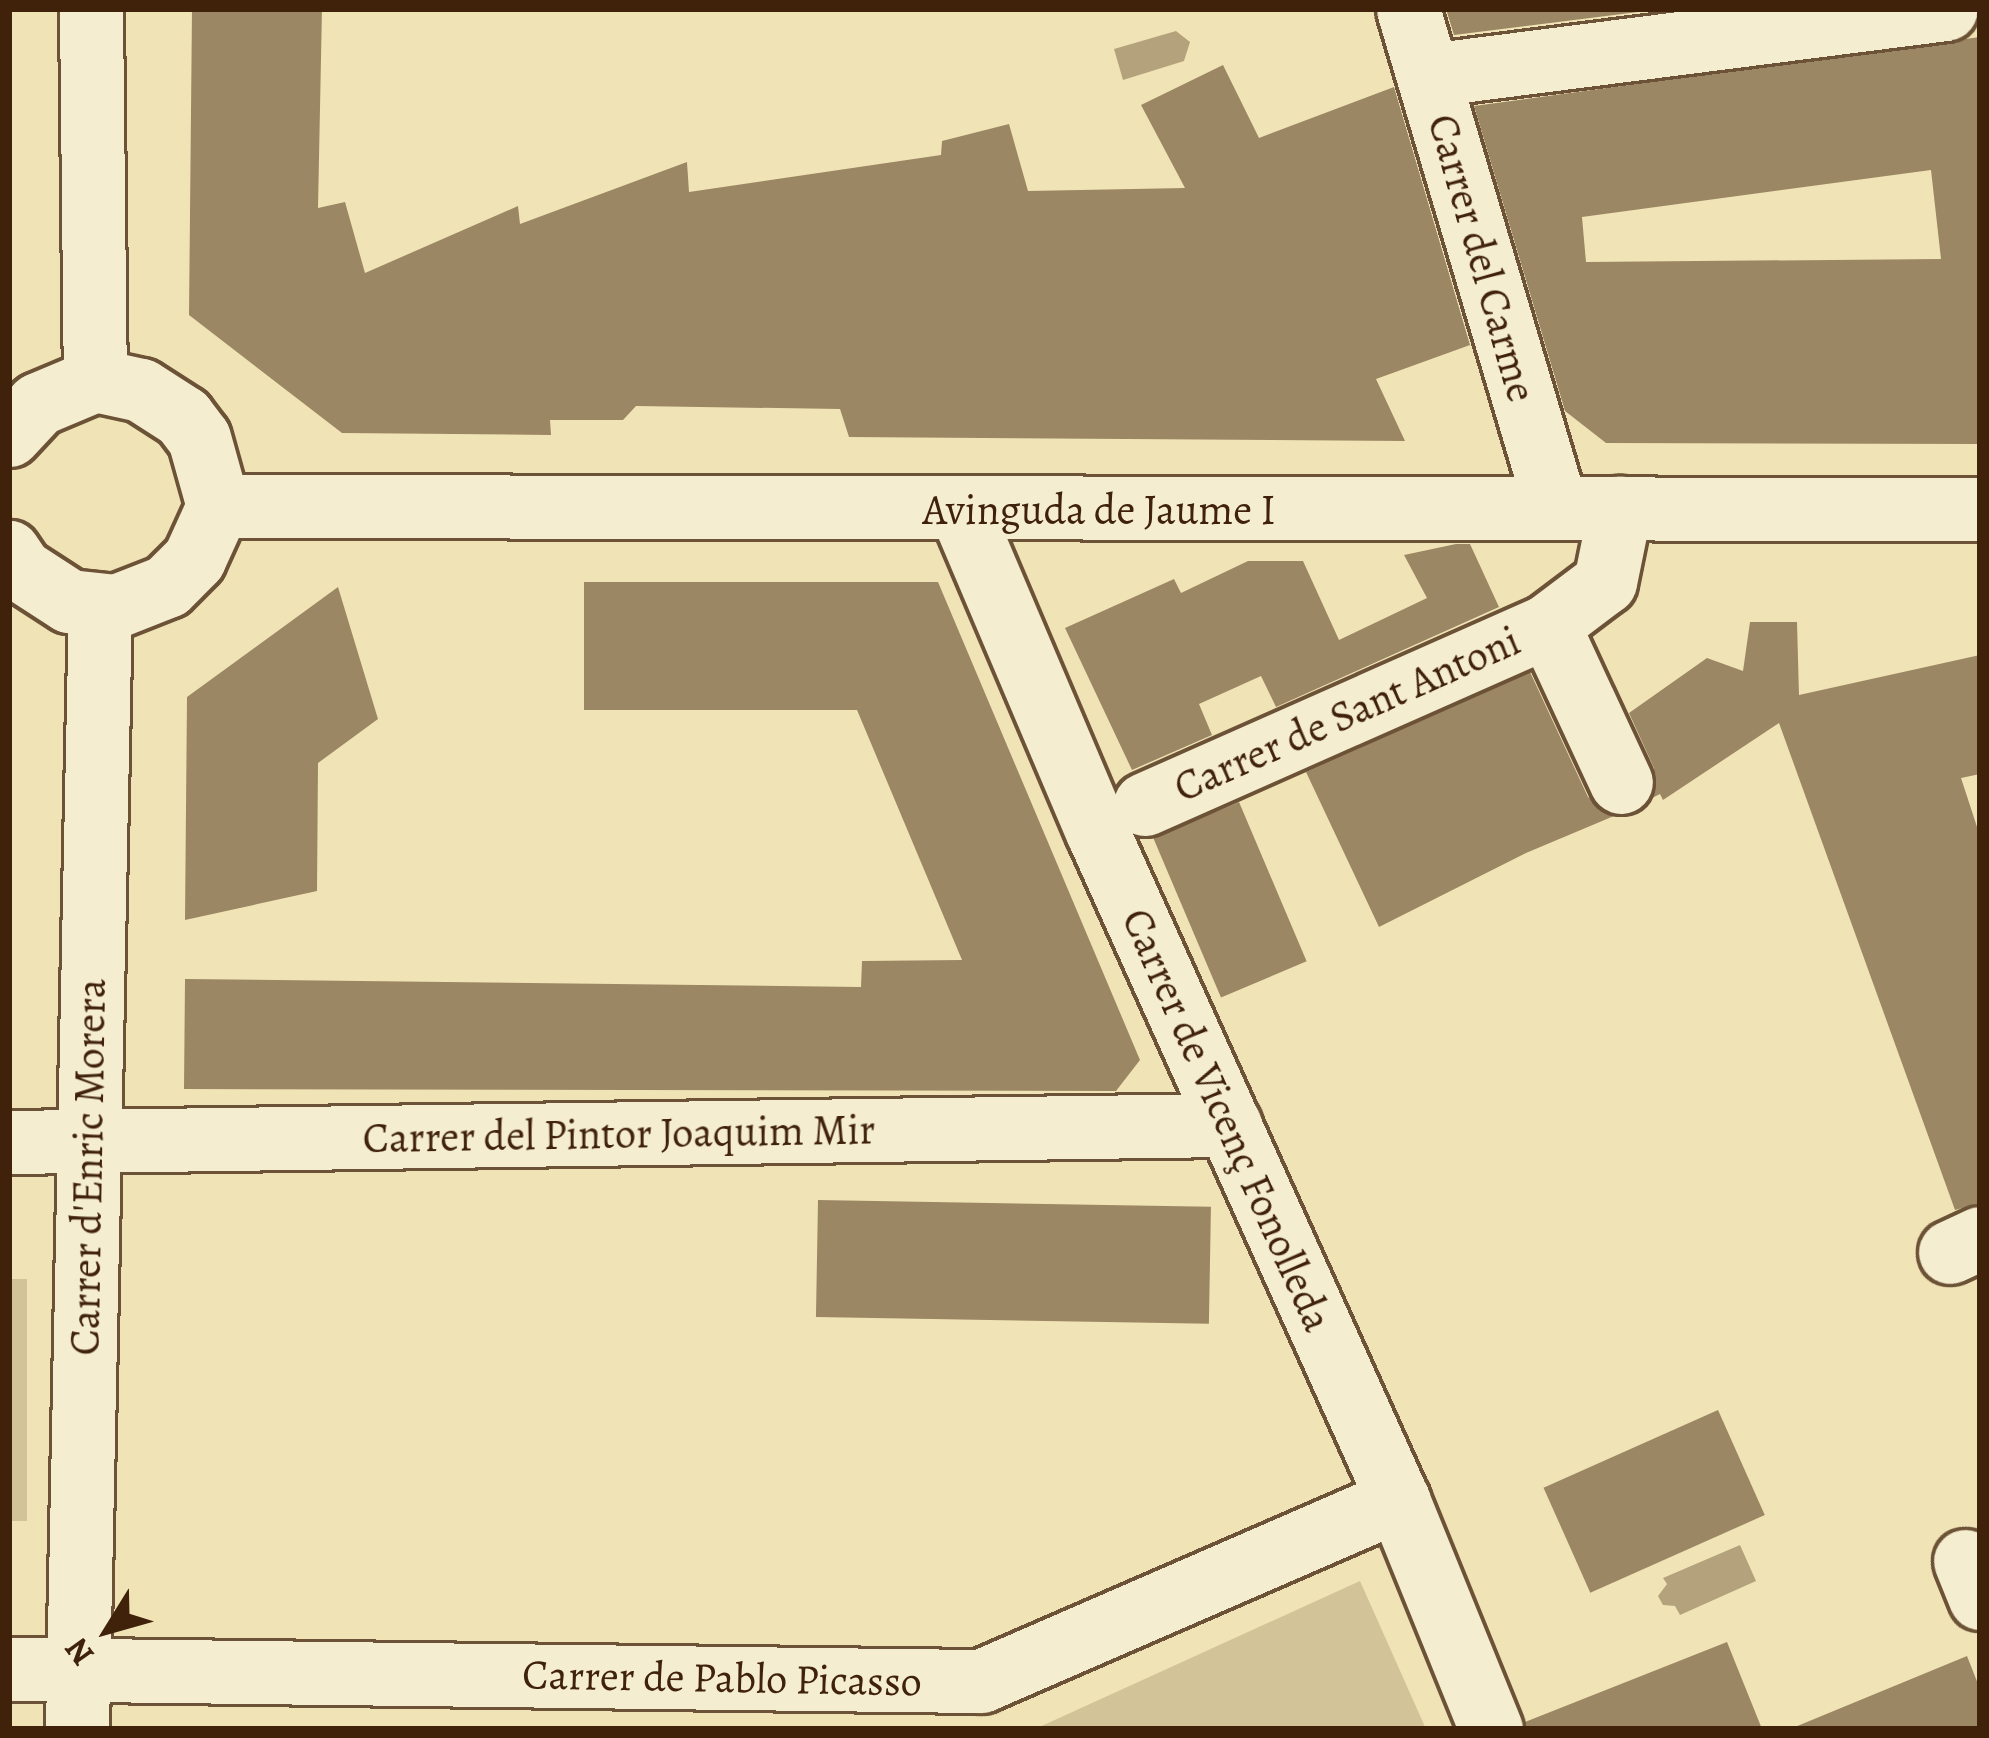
<!DOCTYPE html>
<meta charset="utf-8">
<style>
body{margin:0}
#map{position:relative;width:1989px;height:1738px;overflow:hidden;background:#f0e4b6;font-family:Alegreya,serif}
div>[style]{position:absolute}
.green>*{inset:0;background:#d2c399;transform-origin:0 0}
.water>*{inset:0;background:#b4a27c}
.building>*{inset:0;background:#9c8764;transform-origin:0 0}
.roads{filter:drop-shadow(3px 0 #6c5236) drop-shadow(-3px 0 #6c5236) drop-shadow(0 3px #6c5236) drop-shadow(0 -3px #6c5236)}
.minor>*{height:63px;margin:-31.5px;padding:0 31.5px;transform-origin:31.5px;border-radius:31.5px;background:#f5edd0}
span{translate:-50% -50%;white-space:nowrap;text-align:center;line-height:1.15;-webkit-text-stroke:9px #f5edd0;paint-order:stroke}
.street-label{font-size:42px;color:#40220b}
.frame{position:absolute;inset:0;border:12px solid #40220b;pointer-events:none}
.north{position:absolute;left:48px;top:1570px;width:120px;height:120px;-webkit-text-stroke:9px #f5edd0;paint-order:stroke;rotate:233deg;font-size:33px;font-weight:700;line-height:48px;text-align:center;color:#40220b}
.north::after{content:'';display:block;margin:auto;width:42px;height:54px;background:#40220b;clip-path:polygon(50% 0,100% 100%,50% 72%,0 100%)}
</style>
<div id="map">
<div class="green">
<i style="left:9px;top:1279px;width:18px;height:242px"></i>
<i style="clip-path:polygon(1360px 1581px,1426px 1729px,1035px 1729px)"></i>
</div>
<div class="water">
<i style="clip-path:polygon(1176px 31px,1190px 42px,1184px 61px,1123px 80px,1114px 49px)"></i>
<i style="clip-path:polygon(1740px 1545px,1756px 1581px,1680px 1615px,1675px 1606px,1663px 1605px,1658px 1596px,1667px 1584px,1663px 1578px)"></i>
</div>
<div class="building">
<i style="clip-path:polygon(192px 9px,322px 9px,318px 208px,345px 202px,365px 273px,518px 206px,520px 224px,687px 162px,689px 192px,941px 155px,942px 141px,1009px 124px,1028px 191px,1185px 188px,1141px 105px,1223px 65px,1259px 138px,1394px 87px,1470px 345px,1376px 379px,1405px 441px,849px 437px,840px 409px,636px 406px,623px 420px,550px 420px,551px 435px,342px 433px,189px 315px)"></i>
<i style="clip-path:polygon(1446px 9px,1662px 9px,1454px 35px)"></i>
<i style="clip-path:polygon(evenodd,1980px 37px,1980px 444px,1606px 443px,1565px 411px,1474px 106px,1980px 37px,1931px 170px,1941px 259px,1586px 262px,1582px 217px,1931px 170px)"></i>
<i style="clip-path:polygon(1456px 544px,1470px 544px,1499px 607px,1276px 707px,1261px 676px,1199px 704px,1212px 735px,1132px 770px,1065px 628px,1174px 579px,1181px 593px,1248px 561px,1303px 561px,1339px 640px,1427px 598px,1404px 555px)"></i>
<i style="clip-path:polygon(584px 582px,938px 582px,1140px 1060px,1116px 1091px,184px 1089px,185px 979px,861px 987px,862px 961px,962px 960px,857px 710px,584px 710px)"></i>
<i style="clip-path:polygon(338px 587px,378px 719px,318px 763px,317px 891px,185px 920px,187px 697px)"></i>
<i style="clip-path:polygon(1750px 622px,1797px 622px,1799px 695px,1980px 655px,1980px 774px,1961px 778px,1980px 836px,1980px 1203px,1955px 1210px,1779px 723px,1663px 800px,1660px 794px,1652px 798px,1654px 768px,1629px 713px,1707px 658px,1743px 671px)"></i>
<i style="clip-path:polygon(1530px 672px,1588px 797px,1614px 816px,1526px 853px,1379px 927px,1306px 772px)"></i>
<i style="left:1239px;top:802px;width:173px;height:93px;rotate:67deg"></i>
<i style="left:818px;top:1200px;width:393px;height:117px;rotate:1deg"></i>
<i style="left:1718px;top:1410px;width:115px;height:191px;rotate:66deg"></i>
<i style="clip-path:polygon(1727px 1642px,1762px 1729px,1526px 1729px,1525px 1722px)"></i>
<i style="clip-path:polygon(1967px 1656px,1980px 1689px,1980px 1729px,1790px 1729px)"></i>
</div>
<div class="roads">
<div class="minor">
<i style="left:91px;top:9px;width:371px;rotate:89.4deg"></i>
<i style="left:1408px;top:9px;width:520px;rotate:73.48deg"></i>
<i style="left:1429px;top:75px;width:521px;rotate:-7.28deg"></i>
<i style="left:9px;top:435px;width:42px;rotate:-46.9deg"></i>
<i style="left:38px;top:404px;width:62px;rotate:-22.8deg"></i>
<i style="left:95px;top:380px;width:47px;rotate:12.3deg"></i>
<i style="left:141px;top:390px;width:50px;rotate:32.7deg"></i>
<i style="left:183px;top:417px;width:26px;rotate:53deg"></i>
<i style="left:199px;top:438px;width:71px;rotate:74.4deg"></i>
<i style="left:218px;top:506px;width:58px;rotate:114.4deg"></i>
<i style="left:194px;top:559px;width:38px;rotate:135deg"></i>
<i style="left:167px;top:586px;width:55px;rotate:158.6deg"></i>
<i style="left:116px;top:606px;width:47px;rotate:-173.9deg"></i>
<i style="left:69px;top:601px;width:57px;rotate:-147.1deg"></i>
<i style="left:21px;top:570px;width:22px;rotate:-124deg"></i>
<i style="left:218px;top:506px;width:1762px;rotate:0.1deg"></i>
<i style="left:961px;top:511px;width:348px;rotate:67deg"></i>
<i style="left:1097px;top:831px;width:734px;rotate:65.78deg"></i>
<i style="left:1398px;top:1500px;width:247px;rotate:67.9deg"></i>
<i style="left:1548px;top:625px;width:173px;rotate:65.1deg"></i>
<i style="left:1145px;top:804px;width:441px;rotate:-23.9deg"></i>
<i style="left:1548px;top:625px;width:71px;rotate:-37deg"></i>
<i style="left:1605px;top:582px;width:76px;rotate:-78.5deg"></i>
<i style="left:9px;top:1142px;width:1221px;rotate:-0.8deg"></i>
<i style="left:1950px;top:1252px;width:33px;rotate:-25deg"></i>
<i style="left:1965px;top:1561px;width:40px;rotate:68deg"></i>
<i style="left:9px;top:1669px;width:972px;rotate:0.71deg"></i>
<i style="left:981px;top:1681px;width:455px;rotate:-23.5deg"></i>
<i style="left:77px;top:1729px;width:1124px;rotate:-88.83deg"></i>
</div>
</div>
<div class="street-label">
<span style="left:1482px;top:258px;rotate:74deg">Carrer del Carme</span>
<span style="left:1099px;top:510px">Avinguda de Jaume I</span>
<span style="left:1347px;top:714px;rotate:-24deg">Carrer de Sant Antoni</span>
<span style="left:1227px;top:1120px;rotate:66deg">Carrer de Vicenç Fonolleda</span>
<span style="left:619px;top:1134px;rotate:-1deg">Carrer del Pintor Joaquim Mir</span>
<span style="left:88px;top:1167px;rotate:-89deg">Carrer d'Enric Morera</span>
<span style="left:722px;top:1678px;rotate:1deg">Carrer de Pablo Picasso</span>
</div>
<div class="frame"></div>
<div class="north">N</div>
</div>
